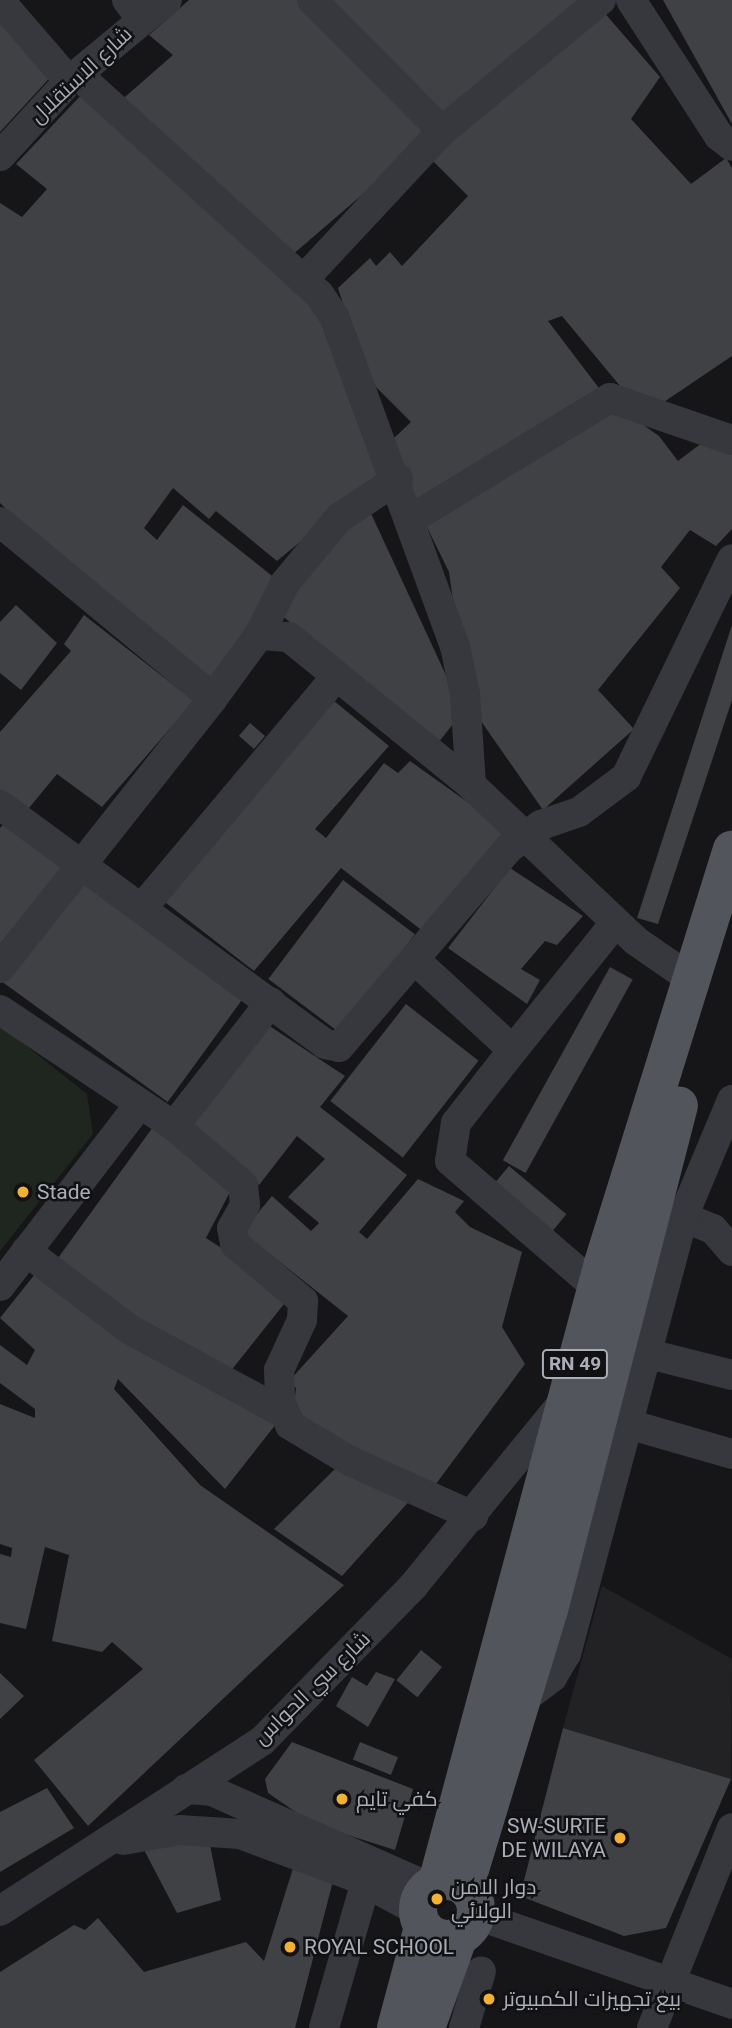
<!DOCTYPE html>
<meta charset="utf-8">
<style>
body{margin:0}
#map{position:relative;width:732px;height:2028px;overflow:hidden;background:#161618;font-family:Roboto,Cairo,sans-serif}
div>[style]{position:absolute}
.built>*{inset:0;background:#222225}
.green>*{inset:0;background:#1e261f}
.building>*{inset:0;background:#404145;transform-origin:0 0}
.minor>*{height:30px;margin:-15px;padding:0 15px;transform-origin:15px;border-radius:15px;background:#37383d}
.major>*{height:38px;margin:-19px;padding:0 19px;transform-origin:19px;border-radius:19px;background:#53555c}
.major>.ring{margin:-19px;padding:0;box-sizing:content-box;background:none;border:38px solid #53555c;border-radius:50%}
.dots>*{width:19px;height:19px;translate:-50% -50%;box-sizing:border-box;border:4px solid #111113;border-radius:50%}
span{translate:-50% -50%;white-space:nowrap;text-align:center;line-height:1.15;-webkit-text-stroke:5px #111113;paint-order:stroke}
.shield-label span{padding:2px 5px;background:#111113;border:2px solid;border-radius:5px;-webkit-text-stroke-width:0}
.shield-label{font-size:19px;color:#a8adb8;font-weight:700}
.street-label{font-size:21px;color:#a8adb8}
.poi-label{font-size:21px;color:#a8adb8}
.left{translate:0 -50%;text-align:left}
.right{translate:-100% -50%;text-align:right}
</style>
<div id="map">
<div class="built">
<i style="clip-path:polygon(602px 1586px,732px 1659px,731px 1779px,563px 1728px)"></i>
</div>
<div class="green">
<i style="clip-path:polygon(0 1025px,87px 1094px,93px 1134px,0 1251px)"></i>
</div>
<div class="building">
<i style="clip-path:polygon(189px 0,300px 0,434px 133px,284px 262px,118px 103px,173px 55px,149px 35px)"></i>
<i style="clip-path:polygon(323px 0,586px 0,442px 122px)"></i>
<i style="clip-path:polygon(663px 0,732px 0,732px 124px)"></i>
<i style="clip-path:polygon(0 8px,56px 71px,0 132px)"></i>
<i style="clip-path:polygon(602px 10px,660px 77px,631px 119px,691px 184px,726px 158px,732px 168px,732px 356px,655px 408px,635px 404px,562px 316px,548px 321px,605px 396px,417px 508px,393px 439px,411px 422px,366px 377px,338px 288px,370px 258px,376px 266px,390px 252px,402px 266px,468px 196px,427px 155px)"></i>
<i style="clip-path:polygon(86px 90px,316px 300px,383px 473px,277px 561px,216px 511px,209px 519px,173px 488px,144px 528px,157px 540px,183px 505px,281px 583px,209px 681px,60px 561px,0 503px,0 203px,22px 217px,47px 189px,16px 164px)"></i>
<i style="clip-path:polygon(609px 401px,659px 436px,678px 461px,711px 436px,732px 452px,732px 529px,716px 546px,690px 530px,661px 567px,680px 588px,598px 690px,634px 729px,543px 810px,467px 701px,449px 572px,423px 519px)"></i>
<i style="clip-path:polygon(368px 507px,451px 686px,453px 724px,438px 743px,280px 614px,280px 604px)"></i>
<i style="clip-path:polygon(16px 605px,57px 643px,21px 690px,0 673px,0 622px)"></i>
<i style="clip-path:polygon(84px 615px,194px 701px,102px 807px,57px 774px,24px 814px,0 794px,0 732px,71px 651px,64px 644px)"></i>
<i style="clip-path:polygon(732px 625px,732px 700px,658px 924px,637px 918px)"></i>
<i style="clip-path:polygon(328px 696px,389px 746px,315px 829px,326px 838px,384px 763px,398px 773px,410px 761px,508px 831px,424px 932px,341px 868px,254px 971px,161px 899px)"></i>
<i style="left:250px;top:723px;width:20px;height:17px;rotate:41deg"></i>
<i style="clip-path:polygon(6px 822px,63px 866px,0 944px,0 828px)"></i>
<i style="clip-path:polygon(510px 868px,583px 916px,557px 945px,545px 941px,521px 969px,540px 980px,527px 1004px,448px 948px)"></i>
<i style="left:80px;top:874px;width:205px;height:133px;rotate:36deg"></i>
<i style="left:343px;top:880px;width:90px;height:124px;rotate:37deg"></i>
<i style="left:610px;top:967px;width:26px;height:221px;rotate:29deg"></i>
<i style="left:406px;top:1004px;width:92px;height:123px;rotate:38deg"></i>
<i style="clip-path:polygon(265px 1023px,345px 1076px,320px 1107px,407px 1175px,359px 1232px,367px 1239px,418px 1179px,464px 1201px,455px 1212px,470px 1227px,522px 1252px,502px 1327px,525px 1364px,430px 1492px,292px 1422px,296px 1388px,289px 1381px,348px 1316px,242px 1232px,272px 1196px,311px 1231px,319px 1223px,288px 1197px,325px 1159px,297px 1136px,259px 1185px,186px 1120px)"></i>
<i style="clip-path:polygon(153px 1127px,232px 1188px,206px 1238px,292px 1294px,226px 1377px,53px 1265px)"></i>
<i style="left:509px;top:1166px;width:75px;height:27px;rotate:40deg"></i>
<i style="clip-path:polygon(39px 1269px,280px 1419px,225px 1489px,118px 1379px,114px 1389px,200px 1485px,344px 1585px,88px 1826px,34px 1760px,143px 1669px,112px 1642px,102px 1652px,52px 1641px,69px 1555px,45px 1547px,26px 1629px,0 1623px,0 1554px,11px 1557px,12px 1548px,0 1544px,0 1404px,35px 1418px,35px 1409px,0 1383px,0 1345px,27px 1365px,35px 1350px,0 1318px)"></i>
<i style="clip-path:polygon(340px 1464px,413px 1497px,342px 1576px,274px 1529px)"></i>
<i style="left:421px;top:1650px;width:27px;height:39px;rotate:39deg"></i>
<i style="clip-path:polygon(376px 1672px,395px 1679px,368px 1727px,336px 1706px,352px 1677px,367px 1686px)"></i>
<i style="clip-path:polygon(0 1673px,24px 1696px,0 1719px)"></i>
<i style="clip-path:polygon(563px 1728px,731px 1779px,666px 1928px,624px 1936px,520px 1896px)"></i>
<i style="clip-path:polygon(292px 1742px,413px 1789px,395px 1850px,313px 1824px,268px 1793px,265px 1779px)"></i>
<i style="left:360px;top:1742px;width:41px;height:19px;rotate:22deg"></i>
<i style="clip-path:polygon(47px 1788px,74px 1828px,0 1872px,0 1812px)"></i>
<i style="clip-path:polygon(209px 1840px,221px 1900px,177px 1913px,142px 1846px)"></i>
<i style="clip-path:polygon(294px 1865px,333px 1881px,295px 2028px,0 2028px,0 1972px,74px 1925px,85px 1930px,98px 1918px,144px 1972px,246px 1942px,264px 1961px)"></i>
</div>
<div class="minor">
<i style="left:127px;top:0;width:25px;rotate:53deg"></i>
<i style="left:312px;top:0;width:185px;rotate:45.2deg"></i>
<i style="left:631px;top:0;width:162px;rotate:57.1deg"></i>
<i style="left:719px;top:136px;width:16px;rotate:38deg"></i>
<i style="left:0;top:1px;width:106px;rotate:49.2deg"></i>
<i style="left:77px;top:74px;width:327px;rotate:42.3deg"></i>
<i style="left:319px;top:294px;width:27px;rotate:56deg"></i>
<i style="left:334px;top:316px;width:351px;rotate:69.9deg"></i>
<i style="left:455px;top:646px;width:49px;rotate:78.2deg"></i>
<i style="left:465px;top:694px;width:91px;rotate:86.2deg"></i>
<i style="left:0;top:156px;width:102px;rotate:-47.4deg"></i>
<i style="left:69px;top:81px;width:127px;rotate:-39.6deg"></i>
<i style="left:303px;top:280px;width:204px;rotate:-47deg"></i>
<i style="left:442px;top:131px;width:206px;rotate:-39.5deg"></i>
<i style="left:411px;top:519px;width:233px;rotate:-31.3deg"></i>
<i style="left:610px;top:398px;width:129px;rotate:19deg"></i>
<i style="left:0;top:522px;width:276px;rotate:39.6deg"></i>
<i style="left:213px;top:698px;width:78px;rotate:-53.9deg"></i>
<i style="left:259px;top:635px;width:30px;rotate:4deg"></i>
<i style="left:289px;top:637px;width:235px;rotate:39.1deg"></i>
<i style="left:471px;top:785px;width:227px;rotate:43.4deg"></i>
<i style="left:636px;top:941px;width:67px;rotate:34.6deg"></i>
<i style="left:259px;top:635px;width:58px;rotate:-63.4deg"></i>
<i style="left:285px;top:583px;width:85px;rotate:-50.3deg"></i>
<i style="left:339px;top:518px;width:71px;rotate:-33.5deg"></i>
<i style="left:0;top:805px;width:403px;rotate:36.3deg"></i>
<i style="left:325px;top:1044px;width:14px;rotate:12deg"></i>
<i style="left:339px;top:1047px;width:262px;rotate:-49.5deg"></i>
<i style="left:509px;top:848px;width:39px;rotate:-36deg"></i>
<i style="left:541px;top:825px;width:40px;rotate:-18.9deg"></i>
<i style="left:579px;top:812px;width:59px;rotate:-36.7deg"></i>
<i style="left:626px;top:777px;width:242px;rotate:-64.1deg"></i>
<i style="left:142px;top:908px;width:303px;rotate:-50deg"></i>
<i style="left:415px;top:960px;width:133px;rotate:42.6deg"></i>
<i style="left:513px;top:1050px;width:93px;rotate:128deg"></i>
<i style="left:456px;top:1123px;width:38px;rotate:99deg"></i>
<i style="left:450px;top:1161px;width:193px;rotate:40.8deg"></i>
<i style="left:0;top:968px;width:344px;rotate:-51.7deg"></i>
<i style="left:0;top:1010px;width:209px;rotate:33.7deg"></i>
<i style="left:174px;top:1126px;width:91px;rotate:40.5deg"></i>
<i style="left:243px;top:1185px;width:20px;rotate:84deg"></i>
<i style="left:245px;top:1205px;width:26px;rotate:119deg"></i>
<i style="left:232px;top:1228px;width:16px;rotate:79deg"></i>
<i style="left:235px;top:1244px;width:89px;rotate:40deg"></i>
<i style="left:303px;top:1301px;width:19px;rotate:93deg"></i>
<i style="left:302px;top:1320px;width:55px;rotate:114.7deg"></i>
<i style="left:279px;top:1370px;width:31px;rotate:88deg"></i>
<i style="left:280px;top:1401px;width:26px;rotate:67deg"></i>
<i style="left:290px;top:1425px;width:70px;rotate:31deg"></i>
<i style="left:350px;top:1461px;width:135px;rotate:24.1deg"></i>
<i style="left:513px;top:1050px;width:163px;rotate:-51.2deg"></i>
<i style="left:174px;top:1126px;width:157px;rotate:-52deg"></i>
<i style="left:683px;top:1217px;width:32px;rotate:22deg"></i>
<i style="left:713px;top:1229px;width:29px;rotate:49deg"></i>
<i style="left:26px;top:1251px;width:129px;rotate:37.1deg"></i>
<i style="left:129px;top:1329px;width:176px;rotate:28.5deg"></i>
<i style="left:0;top:1286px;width:228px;rotate:-52.5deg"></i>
<i style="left:629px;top:1349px;width:106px;rotate:14.2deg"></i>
<i style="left:628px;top:1424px;width:108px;rotate:16.1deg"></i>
<i style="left:522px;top:1700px;width:38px;rotate:-37deg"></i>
<i style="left:552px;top:1677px;width:27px;rotate:-59deg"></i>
<i style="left:566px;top:1654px;width:452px;rotate:-75deg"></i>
<i style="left:683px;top:1217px;width:127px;rotate:-67.3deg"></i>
<i style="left:186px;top:1789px;width:26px;rotate:4deg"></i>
<i style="left:212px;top:1791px;width:237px;rotate:23.9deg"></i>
<i style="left:123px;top:1840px;width:58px;rotate:-10deg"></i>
<i style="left:180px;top:1830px;width:60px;rotate:3.8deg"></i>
<i style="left:240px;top:1834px;width:121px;rotate:20.4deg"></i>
<i style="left:353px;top:1876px;width:74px;rotate:28.3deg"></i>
<i style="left:0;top:1911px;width:312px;rotate:-33deg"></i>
<i style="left:262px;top:1741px;width:218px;rotate:-45.7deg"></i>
<i style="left:414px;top:1585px;width:236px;rotate:-50.8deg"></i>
<i style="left:477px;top:1915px;width:270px;rotate:19.2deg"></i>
<i style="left:324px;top:2028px;width:152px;rotate:-74deg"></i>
<i style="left:464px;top:2028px;width:59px;rotate:-73.4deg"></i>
<i style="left:652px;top:2028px;width:215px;rotate:-68.2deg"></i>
</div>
<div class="major">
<i class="ring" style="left:418px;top:1881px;width:20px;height:20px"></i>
<i style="left:437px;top:1883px;width:642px;rotate:-75.01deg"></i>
<i style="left:603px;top:1263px;width:433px;rotate:-72.7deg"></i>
<i style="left:465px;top:1886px;width:288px;rotate:-73.1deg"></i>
<i style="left:549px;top:1610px;width:521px;rotate:-75.56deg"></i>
<i style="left:396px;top:2028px;width:105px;rotate:-75deg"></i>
<i style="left:426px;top:2028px;width:96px;rotate:-70.4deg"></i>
</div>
<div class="dots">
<i style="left:23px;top:1192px;background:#f2b134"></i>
<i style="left:342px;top:1799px;background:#f2b134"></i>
<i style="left:620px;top:1838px;background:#f2b134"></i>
<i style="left:437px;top:1899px;background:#f2b134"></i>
<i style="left:290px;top:1947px;background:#f2b134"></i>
<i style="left:489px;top:1999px;background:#f2b134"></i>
</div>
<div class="shield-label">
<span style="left:575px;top:1364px">RN 49</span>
</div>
<div class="street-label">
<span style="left:81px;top:75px;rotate:-43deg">شارع الاستقلال</span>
<span style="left:312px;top:1688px;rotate:-44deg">شارع سي الحواس</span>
</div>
<div class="poi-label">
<span class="left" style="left:37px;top:1192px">Stade</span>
<span class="left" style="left:356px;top:1799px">كفي تايم</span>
<span class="right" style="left:606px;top:1838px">SW-SURTE<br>DE WILAYA</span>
<span class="left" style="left:451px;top:1899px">دوار الامن<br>الولائي</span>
<span class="left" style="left:304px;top:1947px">ROYAL SCHOOL</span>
<span class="left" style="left:503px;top:1999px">بيع تجهيزات الكمبيوتر</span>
</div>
</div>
